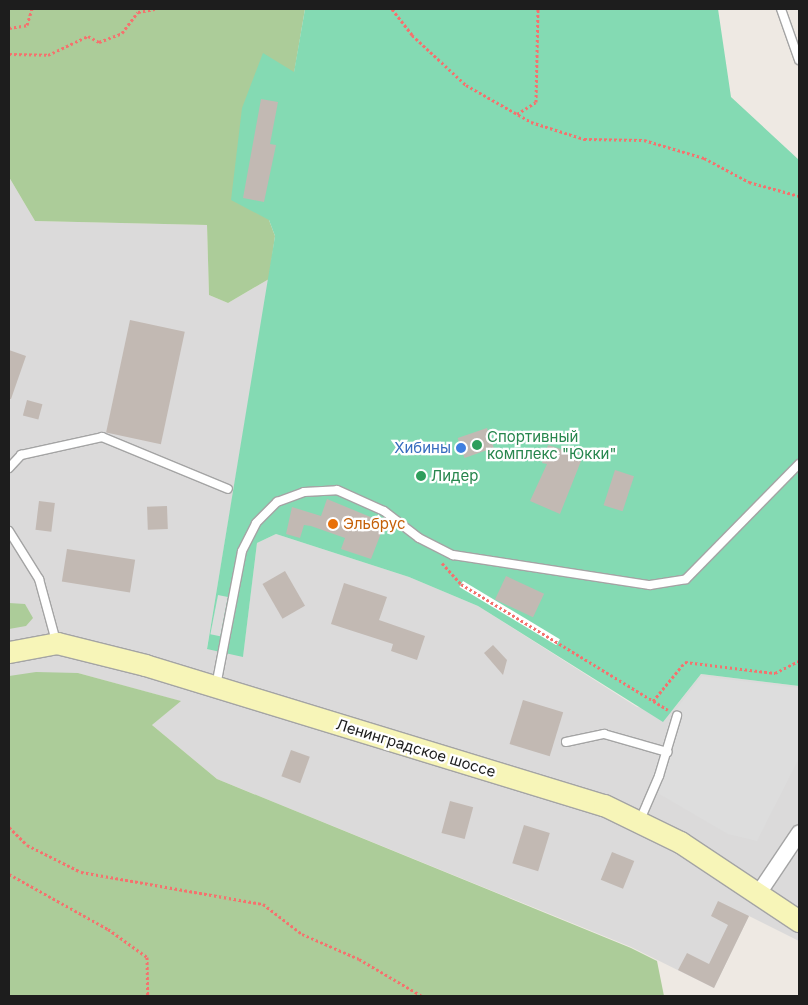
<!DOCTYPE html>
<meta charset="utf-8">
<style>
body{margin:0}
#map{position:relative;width:808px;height:1005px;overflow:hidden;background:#eee9e3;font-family:Inter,sans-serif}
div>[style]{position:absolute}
.residential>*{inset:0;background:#dbdada}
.forest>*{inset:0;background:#accc99}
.pitch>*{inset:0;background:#84dab3}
.parking>*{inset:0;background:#ddd;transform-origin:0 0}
.pier>*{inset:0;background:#fff;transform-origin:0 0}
.building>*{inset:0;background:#c2b9b3;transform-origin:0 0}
.path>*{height:3px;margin-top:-1.5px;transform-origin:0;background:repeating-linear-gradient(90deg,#f4726e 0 2.5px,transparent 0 5px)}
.roads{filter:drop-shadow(1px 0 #a4a4a4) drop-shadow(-1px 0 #a4a4a4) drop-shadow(0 1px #a4a4a4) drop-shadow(0 -1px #a4a4a4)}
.lane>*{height:8px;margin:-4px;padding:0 4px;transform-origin:4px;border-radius:4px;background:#fff}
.street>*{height:15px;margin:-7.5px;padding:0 7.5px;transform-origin:7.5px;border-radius:7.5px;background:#fff}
.secondary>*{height:21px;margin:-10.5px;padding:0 10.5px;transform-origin:10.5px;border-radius:10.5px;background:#f7f5b8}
.dots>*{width:14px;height:14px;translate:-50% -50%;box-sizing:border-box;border:2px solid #fff;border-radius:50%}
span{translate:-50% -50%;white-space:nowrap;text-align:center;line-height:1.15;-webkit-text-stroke:4.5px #fff;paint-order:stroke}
.leisure-label{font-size:15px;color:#27864d}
.left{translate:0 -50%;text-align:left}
.shop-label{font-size:15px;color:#366cbe}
.right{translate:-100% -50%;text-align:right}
.food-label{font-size:15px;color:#c56008}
.street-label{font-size:15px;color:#1d1d1d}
.frame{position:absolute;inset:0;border:10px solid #1d1d1d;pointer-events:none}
</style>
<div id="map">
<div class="residential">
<i style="clip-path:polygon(9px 177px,35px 221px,207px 225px,209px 295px,228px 303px,269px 279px,207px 648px,243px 656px,257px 543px,276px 534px,409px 577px,478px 606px,637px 707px,671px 712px,701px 674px,799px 686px,799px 941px,749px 916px,714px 988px,631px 947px,217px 779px,152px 725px,180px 701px,78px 673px,9px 676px)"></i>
</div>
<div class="forest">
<i style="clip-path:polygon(9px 9px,305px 9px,269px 220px,275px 236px,269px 279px,228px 303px,209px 295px,207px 225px,35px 221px,9px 177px)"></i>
<i style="clip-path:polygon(9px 603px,25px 604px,33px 618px,26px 626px,9px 629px)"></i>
<i style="clip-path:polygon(36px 672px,78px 673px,181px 701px,152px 725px,217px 779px,631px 948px,657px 961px,664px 996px,9px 996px,9px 676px)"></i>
</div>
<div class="pitch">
<i style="clip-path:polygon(305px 9px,718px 9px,731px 97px,799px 160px,799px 686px,701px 674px,663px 722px,478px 606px,409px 577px,276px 534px,257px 543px,243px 657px,207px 649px,275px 236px,269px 220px,231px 200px,242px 108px,263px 53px,294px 72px)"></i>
</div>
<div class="parking">
<i style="left:218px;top:595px;width:10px;height:40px;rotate:11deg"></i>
<i style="clip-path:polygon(702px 676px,799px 688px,799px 758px,757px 841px,728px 834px,649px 788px,671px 716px)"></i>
</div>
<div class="pier">
<i style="left:463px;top:581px;width:113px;height:7px;rotate:31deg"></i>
</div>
<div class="building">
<i style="clip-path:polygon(261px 99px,278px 102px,270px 144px,276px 145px,264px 202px,243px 198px)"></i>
<i style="left:130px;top:320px;width:56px;height:115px;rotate:12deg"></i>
<i style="clip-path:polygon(9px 350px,26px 356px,11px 399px,9px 399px)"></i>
<i style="left:27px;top:400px;width:16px;height:16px;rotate:15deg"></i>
<i style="left:487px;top:428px;width:21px;height:31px;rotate:71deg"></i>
<i style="clip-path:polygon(548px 445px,583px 456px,560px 514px,530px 501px,547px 464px,542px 463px)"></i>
<i style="left:615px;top:470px;width:20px;height:37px;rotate:18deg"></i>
<i style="clip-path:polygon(327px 499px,385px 523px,371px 559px,341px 549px,345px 538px,311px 526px,304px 525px,300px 538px,286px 534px,292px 507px,321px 516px)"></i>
<i style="left:39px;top:501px;width:16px;height:29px;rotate:7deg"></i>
<i style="left:167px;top:506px;width:23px;height:20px;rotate:88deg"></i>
<i style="left:67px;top:549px;width:69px;height:33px;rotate:9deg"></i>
<i style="left:285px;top:571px;width:40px;height:26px;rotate:60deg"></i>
<i style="left:506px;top:576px;width:42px;height:26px;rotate:25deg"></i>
<i style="clip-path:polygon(344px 583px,387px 597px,379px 620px,425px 636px,417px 660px,391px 651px,393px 644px,331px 624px)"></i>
<i style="clip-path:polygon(493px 645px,507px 660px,503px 675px,484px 653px)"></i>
<i style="left:523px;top:700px;width:42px;height:46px;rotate:17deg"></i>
<i style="left:291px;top:750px;width:20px;height:28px;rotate:20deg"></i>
<i style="left:450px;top:801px;width:24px;height:33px;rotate:15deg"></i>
<i style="left:524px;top:825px;width:27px;height:40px;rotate:17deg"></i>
<i style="left:612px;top:852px;width:24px;height:30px;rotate:22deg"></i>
<i style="clip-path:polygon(718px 901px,749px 916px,714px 988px,678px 970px,687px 953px,709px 964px,728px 925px,711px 916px)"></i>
</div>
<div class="path">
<i style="left:392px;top:9px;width:33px;rotate:52deg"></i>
<i style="left:412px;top:35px;width:74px;rotate:42.8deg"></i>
<i style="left:466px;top:85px;width:75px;rotate:29.6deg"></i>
<i style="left:531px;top:122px;width:56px;rotate:17.8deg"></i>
<i style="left:584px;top:139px;width:60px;rotate:1deg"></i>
<i style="left:644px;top:140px;width:63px;rotate:16.7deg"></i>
<i style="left:704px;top:158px;width:51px;rotate:28.1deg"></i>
<i style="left:749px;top:182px;width:52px;rotate:15.6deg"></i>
<i style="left:9px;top:28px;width:18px;rotate:-9deg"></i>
<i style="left:27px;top:25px;width:17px;rotate:-73deg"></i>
<i style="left:9px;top:54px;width:39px;rotate:1deg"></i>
<i style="left:48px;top:55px;width:44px;rotate:-25.4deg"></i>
<i style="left:88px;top:36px;width:13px;rotate:29deg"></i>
<i style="left:99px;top:42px;width:25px;rotate:-21deg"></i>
<i style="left:122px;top:33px;width:26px;rotate:-53deg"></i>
<i style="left:138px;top:12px;width:17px;rotate:-10deg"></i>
<i style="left:517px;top:114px;width:22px;rotate:-32deg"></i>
<i style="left:536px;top:102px;width:93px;rotate:-88.8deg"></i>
<i style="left:442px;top:563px;width:28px;rotate:48deg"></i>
<i style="left:461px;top:584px;width:242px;rotate:31.3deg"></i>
<i style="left:653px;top:701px;width:50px;rotate:-50.6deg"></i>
<i style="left:685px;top:662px;width:91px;rotate:7deg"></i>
<i style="left:775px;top:673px;width:27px;rotate:-27deg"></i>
<i style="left:9px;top:827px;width:25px;rotate:45deg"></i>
<i style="left:27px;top:845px;width:60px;rotate:26.6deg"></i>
<i style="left:81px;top:872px;width:185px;rotate:10deg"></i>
<i style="left:263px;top:904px;width:49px;rotate:37.6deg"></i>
<i style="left:302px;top:934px;width:62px;rotate:23.7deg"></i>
<i style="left:359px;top:959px;width:73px;rotate:30.4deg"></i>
<i style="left:9px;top:874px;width:113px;rotate:29.1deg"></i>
<i style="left:108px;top:929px;width:48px;rotate:35.7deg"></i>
<i style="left:147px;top:957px;width:39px;rotate:89deg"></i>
</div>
<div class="roads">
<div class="lane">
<i style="left:781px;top:9px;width:54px;rotate:70.6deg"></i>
<i style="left:9px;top:468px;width:18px;rotate:-47deg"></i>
<i style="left:21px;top:455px;width:83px;rotate:-12.5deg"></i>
<i style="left:102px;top:437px;width:136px;rotate:22.4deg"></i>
<i style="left:9px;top:531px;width:57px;rotate:58deg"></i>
<i style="left:39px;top:579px;width:64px;rotate:74.7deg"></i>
<i style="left:216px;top:686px;width:137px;rotate:-79.1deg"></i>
<i style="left:242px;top:551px;width:31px;rotate:-63deg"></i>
<i style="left:256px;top:523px;width:30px;rotate:-45deg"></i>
<i style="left:277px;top:502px;width:29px;rotate:-20deg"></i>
<i style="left:304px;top:492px;width:33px;rotate:-3deg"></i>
<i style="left:337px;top:490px;width:51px;rotate:24.1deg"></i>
<i style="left:384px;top:511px;width:44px;rotate:37.6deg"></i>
<i style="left:419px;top:538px;width:38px;rotate:27deg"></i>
<i style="left:453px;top:555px;width:199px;rotate:8.7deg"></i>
<i style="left:650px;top:585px;width:36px;rotate:-9deg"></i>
<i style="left:686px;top:579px;width:161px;rotate:-45.5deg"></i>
<i style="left:566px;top:742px;width:39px;rotate:-12deg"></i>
<i style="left:604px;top:734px;width:66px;rotate:15.9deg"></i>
<i style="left:640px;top:820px;width:48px;rotate:-66.6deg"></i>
<i style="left:659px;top:776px;width:63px;rotate:-73.3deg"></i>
</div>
<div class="street">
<i style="left:758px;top:893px;width:73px;rotate:-56.1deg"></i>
</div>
<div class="secondary">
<i style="left:9px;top:652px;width:49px;rotate:-10.6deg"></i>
<i style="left:57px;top:643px;width:91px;rotate:14deg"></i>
<i style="left:145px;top:665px;width:480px;rotate:17deg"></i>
<i style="left:604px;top:805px;width:85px;rotate:26deg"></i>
<i style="left:680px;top:842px;width:143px;rotate:33.6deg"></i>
</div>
</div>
<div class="dots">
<i style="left:477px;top:445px;background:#2e9e5b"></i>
<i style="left:461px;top:448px;background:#3f7fe0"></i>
<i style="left:421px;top:476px;background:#2e9e5b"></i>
<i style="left:333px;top:524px;background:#e8710a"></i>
</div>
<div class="leisure-label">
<span class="left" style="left:487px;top:445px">Спортивный<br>комплекс "Юкки"</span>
<span class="left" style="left:431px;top:476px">Лидер</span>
</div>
<div class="shop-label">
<span class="right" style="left:451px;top:448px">Хибины</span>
</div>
<div class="food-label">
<span class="left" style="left:343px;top:524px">Эльбрус</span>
</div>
<div class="street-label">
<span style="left:416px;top:748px;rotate:17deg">Ленинградское шоссе</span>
</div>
<div class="frame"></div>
</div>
